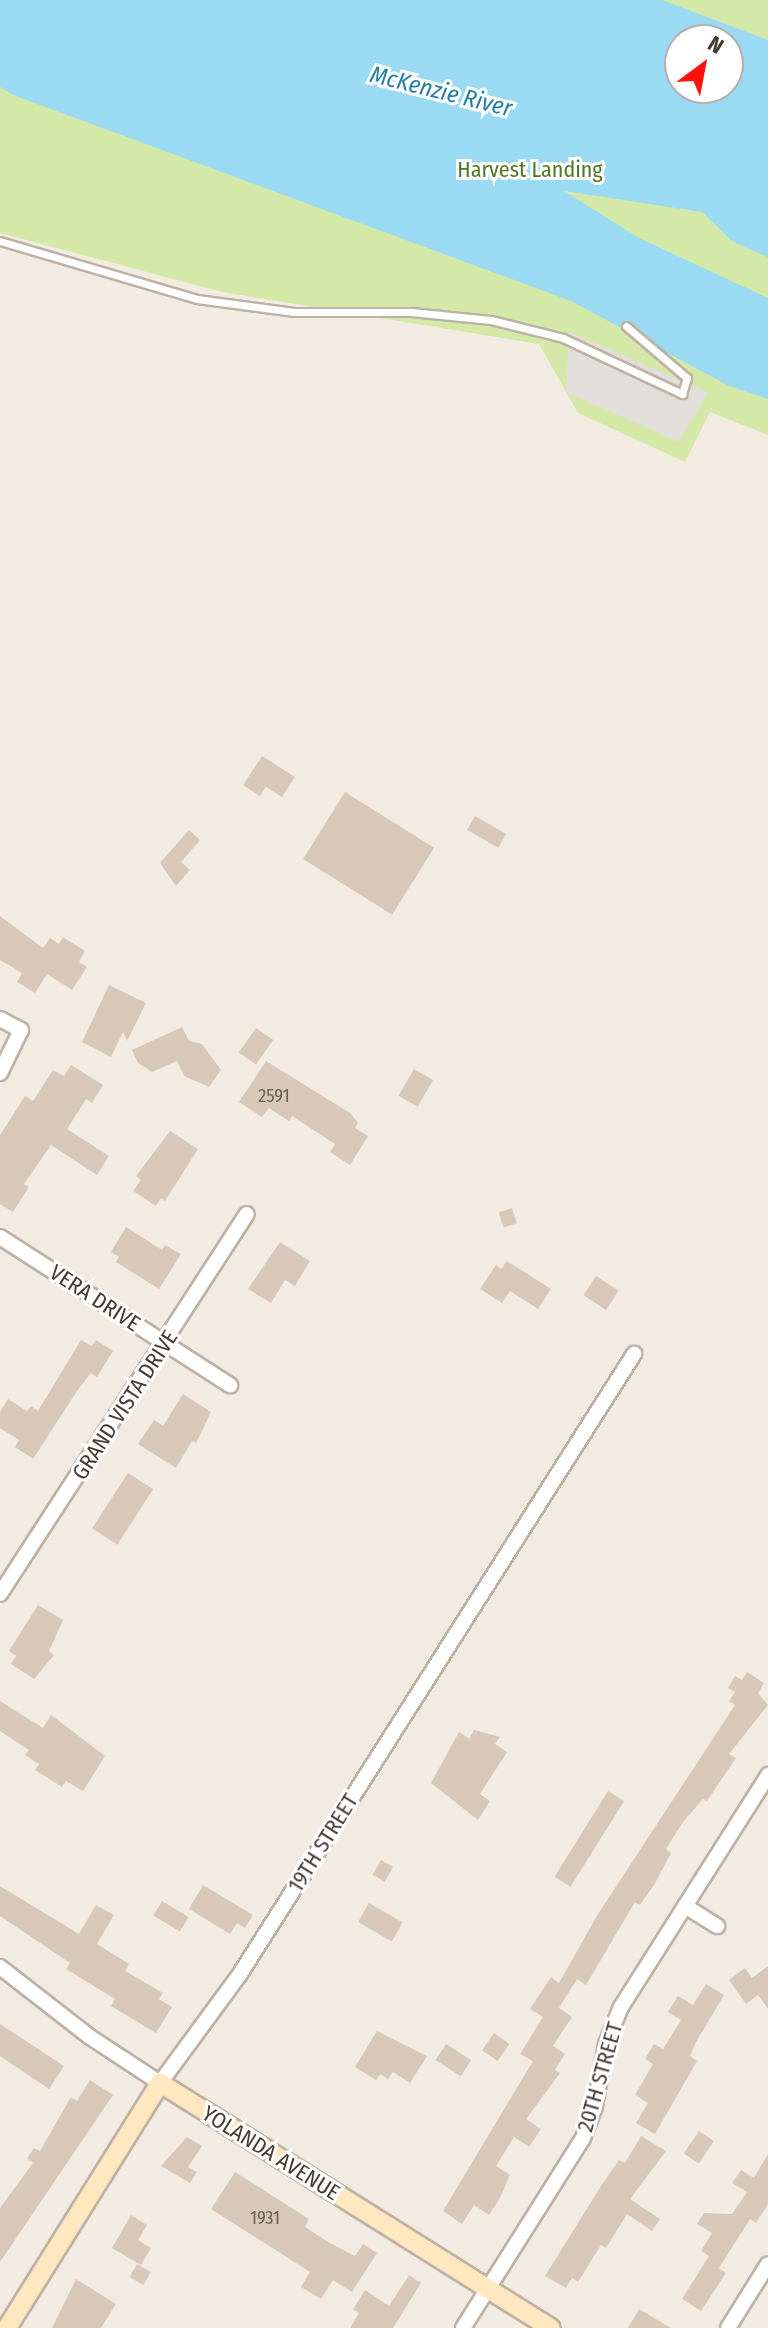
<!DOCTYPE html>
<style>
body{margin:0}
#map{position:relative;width:768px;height:2328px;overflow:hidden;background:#f2ebe2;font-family:"Fira Sans Condensed",sans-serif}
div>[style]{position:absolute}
.green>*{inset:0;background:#d4e9a8}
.parking>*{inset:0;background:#e2dedb}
.water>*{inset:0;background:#9adaf3}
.building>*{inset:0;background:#d7c8ba;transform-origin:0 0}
.roads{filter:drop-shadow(2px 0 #beb2a5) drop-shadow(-2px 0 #beb2a5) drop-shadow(0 2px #beb2a5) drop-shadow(0 -2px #beb2a5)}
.lane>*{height:7px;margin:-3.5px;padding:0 3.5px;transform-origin:3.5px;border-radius:3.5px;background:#fff}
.street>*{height:14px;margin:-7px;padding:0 7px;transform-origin:7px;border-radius:7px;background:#fff}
.secondary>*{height:18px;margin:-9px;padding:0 9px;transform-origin:9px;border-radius:9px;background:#ffe7bf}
span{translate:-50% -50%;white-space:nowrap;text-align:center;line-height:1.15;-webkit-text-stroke:6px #fff;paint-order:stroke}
.number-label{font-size:18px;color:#695e55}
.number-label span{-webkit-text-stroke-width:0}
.park-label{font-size:22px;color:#4e7724}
.street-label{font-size:22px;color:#443b33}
.water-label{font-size:24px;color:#267fa3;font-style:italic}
.north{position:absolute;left:664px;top:24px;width:80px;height:80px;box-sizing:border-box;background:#fff;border:2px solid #b4b1ad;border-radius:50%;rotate:32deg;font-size:22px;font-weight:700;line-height:32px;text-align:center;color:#443b33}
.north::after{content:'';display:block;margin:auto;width:28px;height:36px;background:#ff110c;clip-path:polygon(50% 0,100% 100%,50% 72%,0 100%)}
</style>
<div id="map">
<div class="green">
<i style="clip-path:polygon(evenodd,0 0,768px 0,768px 435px,710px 412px,685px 462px,578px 413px,539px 344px,222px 292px,0 233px,0 0,680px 40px,728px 40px,728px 88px,680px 88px,680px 40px)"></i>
</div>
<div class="parking">
<i style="clip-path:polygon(569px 332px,708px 392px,679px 442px,566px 392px)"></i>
</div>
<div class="water">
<i style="clip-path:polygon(evenodd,0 0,662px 0,768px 40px,768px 257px,733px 242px,702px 212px,564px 191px,639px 238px,768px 298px,768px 399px,729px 386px,571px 301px,13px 95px,0 87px,0 0,680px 40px,728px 40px,728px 88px,680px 88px,680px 40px)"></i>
</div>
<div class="building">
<i style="clip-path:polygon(262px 756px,295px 777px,282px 797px,266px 787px,260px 796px,243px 785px)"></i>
<i style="left:345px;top:792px;width:105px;height:79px;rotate:32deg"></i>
<i style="left:475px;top:816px;width:36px;height:16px;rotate:30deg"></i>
<i style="clip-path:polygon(189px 830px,200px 840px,181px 862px,190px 870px,176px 886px,160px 863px)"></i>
<i style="clip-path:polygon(0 916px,43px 948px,50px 938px,59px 944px,63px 937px,85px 951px,79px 962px,87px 967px,72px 990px,47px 974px,35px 993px,17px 982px,22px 973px,0 960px)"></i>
<i style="clip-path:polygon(109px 985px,146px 1003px,127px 1041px,123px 1032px,111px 1057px,82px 1042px)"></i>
<i style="clip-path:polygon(182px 1027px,189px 1041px,202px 1044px,221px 1070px,209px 1087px,184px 1076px,177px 1061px,152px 1072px,138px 1063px,132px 1050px)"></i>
<i style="left:256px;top:1028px;width:21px;height:30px;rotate:35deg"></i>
<i style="clip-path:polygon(266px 1061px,350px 1113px,358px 1123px,355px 1128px,368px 1136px,350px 1165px,330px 1152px,335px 1144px,292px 1116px,289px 1121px,269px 1108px,262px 1117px,239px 1102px)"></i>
<i style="clip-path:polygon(71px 1065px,103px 1085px,92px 1103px,86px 1099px,67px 1129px,109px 1156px,97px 1175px,51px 1145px,24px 1184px,29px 1187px,13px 1212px,0 1204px,0 1135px,25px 1096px,33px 1101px,53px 1070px,64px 1076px)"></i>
<i style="left:414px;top:1069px;width:22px;height:31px;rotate:30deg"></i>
<i style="clip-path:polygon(170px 1131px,198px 1149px,165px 1201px,161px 1198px,156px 1206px,133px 1191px,141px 1180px,136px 1176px)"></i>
<i style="left:512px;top:1208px;width:16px;height:14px;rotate:72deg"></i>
<i style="clip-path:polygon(126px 1227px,162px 1250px,165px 1245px,181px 1254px,159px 1289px,116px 1262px,119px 1257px,111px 1252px)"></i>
<i style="clip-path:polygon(280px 1242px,310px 1261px,295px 1286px,285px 1280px,271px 1303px,248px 1289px)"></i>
<i style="clip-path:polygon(507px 1261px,551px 1289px,538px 1309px,510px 1291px,502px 1303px,480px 1289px,496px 1265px,501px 1269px)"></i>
<i style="left:596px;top:1276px;width:27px;height:23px;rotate:33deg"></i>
<i style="clip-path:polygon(81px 1340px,92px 1346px,96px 1340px,113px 1351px,97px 1377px,91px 1373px,77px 1391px,33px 1459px,15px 1447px,19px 1440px,0 1428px,0 1412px,8px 1399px,27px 1411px,31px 1406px,38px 1411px)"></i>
<i style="clip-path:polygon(183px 1394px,211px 1412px,196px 1443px,192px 1441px,176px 1468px,138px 1444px,154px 1420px,163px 1426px)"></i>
<i style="left:128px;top:1473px;width:30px;height:66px;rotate:33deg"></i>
<i style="clip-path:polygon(38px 1605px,63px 1620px,49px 1651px,54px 1655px,34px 1679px,11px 1664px,16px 1656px,9px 1651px)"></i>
<i style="clip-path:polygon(747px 1672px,764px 1683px,758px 1693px,768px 1705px,729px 1754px,736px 1758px,707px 1801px,703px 1799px,683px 1822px,666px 1849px,671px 1853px,654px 1885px,640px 1905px,635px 1902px,586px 1985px,577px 1979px,559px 2008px,572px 2017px,553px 2046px,565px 2054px,555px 2070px,560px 2073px,526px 2119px,541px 2129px,529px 2147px,514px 2137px,496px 2166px,510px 2175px,500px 2198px,489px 2215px,474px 2205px,462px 2224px,443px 2211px,533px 2061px,520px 2054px,543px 2017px,530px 2009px,551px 1977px,559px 1983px,598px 1914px,735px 1705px,729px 1701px,735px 1692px,728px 1688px,735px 1676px,742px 1680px)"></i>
<i style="clip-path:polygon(0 1701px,43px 1728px,51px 1715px,105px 1756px,83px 1791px,66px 1781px,62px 1787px,35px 1770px,39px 1764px,25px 1755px,29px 1750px,0 1731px)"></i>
<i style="clip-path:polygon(474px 1730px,500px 1737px,495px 1744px,507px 1752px,480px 1794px,490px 1801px,478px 1820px,431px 1783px,459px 1732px,469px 1739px)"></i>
<i style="left:608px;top:1791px;width:19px;height:101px;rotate:32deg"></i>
<i style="left:381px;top:1860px;width:14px;height:17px;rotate:30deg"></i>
<i style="clip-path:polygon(203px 1885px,253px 1915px,245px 1928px,237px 1923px,230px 1934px,189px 1909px)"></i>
<i style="clip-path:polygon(0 1886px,79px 1934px,96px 1905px,114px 1915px,97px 1944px,129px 1964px,125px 1971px,163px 1993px,159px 1999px,172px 2007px,156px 2033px,111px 2006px,115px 1999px,66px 1969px,70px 1963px,0 1916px)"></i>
<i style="left:162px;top:1901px;width:31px;height:17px;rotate:31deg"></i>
<i style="left:369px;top:1903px;width:39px;height:22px;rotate:30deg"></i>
<i style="clip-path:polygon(768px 1966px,768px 2009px,758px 1995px,746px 2004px,729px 1980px,745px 1968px,752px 1978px)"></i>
<i style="clip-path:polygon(706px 1984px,724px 1995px,696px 2042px,690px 2056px,697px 2061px,655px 2134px,636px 2123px,648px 2103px,635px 2095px,653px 2064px,645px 2059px,654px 2044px,663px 2049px,681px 2020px,668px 2012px,678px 1996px,693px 2005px)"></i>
<i style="clip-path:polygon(0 2024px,64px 2066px,49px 2089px,0 2056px)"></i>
<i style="clip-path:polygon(377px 2031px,427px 2056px,410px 2083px,393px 2072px,388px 2079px,380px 2074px,376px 2080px,355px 2067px)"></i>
<i style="left:494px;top:2033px;width:19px;height:21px;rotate:35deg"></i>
<i style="left:446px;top:2044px;width:30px;height:19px;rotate:33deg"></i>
<i style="clip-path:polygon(90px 2080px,113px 2095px,0 2262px,0 2208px,33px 2163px,27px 2159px,34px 2148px,40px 2151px,71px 2097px,77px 2101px)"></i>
<i style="left:699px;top:2131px;width:18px;height:27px;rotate:34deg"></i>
<i style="clip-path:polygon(641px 2136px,666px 2151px,630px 2199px,660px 2219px,652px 2231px,627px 2214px,606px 2248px,601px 2245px,578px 2282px,572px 2278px,566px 2288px,545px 2276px,601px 2186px,619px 2160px,625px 2163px)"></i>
<i style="clip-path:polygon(187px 2137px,202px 2146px,188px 2167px,197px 2172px,190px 2183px,161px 2166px)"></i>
<i style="clip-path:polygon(768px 2154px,768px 2204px,756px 2223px,750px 2219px,719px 2268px,726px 2273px,701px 2311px,682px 2299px,709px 2256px,701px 2251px,712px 2233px,697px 2224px,704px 2213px,732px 2214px,747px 2192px,732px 2183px,741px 2170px,754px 2178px)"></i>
<i style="clip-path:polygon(235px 2172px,309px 2219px,305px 2227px,328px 2242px,355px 2256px,363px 2244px,377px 2253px,352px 2292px,333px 2280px,321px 2299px,301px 2287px,310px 2272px,211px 2209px)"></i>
<i style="clip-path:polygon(131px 2215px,147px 2225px,138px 2240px,151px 2248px,141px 2265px,112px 2248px)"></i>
<i style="left:137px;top:2264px;width:16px;height:15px;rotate:30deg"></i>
<i style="clip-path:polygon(409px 2275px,421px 2283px,393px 2328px,350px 2328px,359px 2313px,353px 2309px,365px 2290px,389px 2306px)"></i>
<i style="clip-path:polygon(76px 2279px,116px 2304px,101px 2328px,52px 2328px)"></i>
<i style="clip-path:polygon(639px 2309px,671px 2328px,628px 2328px)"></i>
</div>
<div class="roads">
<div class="lane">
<i style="left:0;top:241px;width:205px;rotate:16.4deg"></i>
<i style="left:197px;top:299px;width:98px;rotate:7.6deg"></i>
<i style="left:294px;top:312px;width:117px"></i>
<i style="left:411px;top:312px;width:80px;rotate:5.7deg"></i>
<i style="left:491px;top:320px;width:74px;rotate:14deg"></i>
<i style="left:563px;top:338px;width:132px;rotate:25.2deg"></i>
<i style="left:682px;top:394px;width:17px;rotate:-73deg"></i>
<i style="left:687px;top:378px;width:80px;rotate:-139.6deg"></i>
</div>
<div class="street">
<i style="left:0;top:1019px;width:24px;rotate:28deg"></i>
<i style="left:21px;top:1030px;width:48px;rotate:116deg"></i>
<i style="left:0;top:1237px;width:274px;rotate:32.8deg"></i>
<i style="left:0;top:1594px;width:453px;rotate:-57deg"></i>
<i style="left:685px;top:1906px;width:38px;rotate:32deg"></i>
<i style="left:0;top:1967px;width:114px;rotate:37.9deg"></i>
<i style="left:90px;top:2037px;width:84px;rotate:33.3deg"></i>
<i style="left:160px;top:2083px;width:135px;rotate:-53.7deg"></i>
<i style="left:240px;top:1974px;width:735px;rotate:-57.56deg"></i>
<i style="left:463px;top:2328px;width:225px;rotate:-57.7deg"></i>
<i style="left:583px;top:2138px;width:34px;rotate:-69deg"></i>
<i style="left:595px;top:2106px;width:63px;rotate:-79.9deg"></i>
<i style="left:606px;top:2044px;width:40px;rotate:-68deg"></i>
<i style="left:621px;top:2007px;width:275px;rotate:-57.6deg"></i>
<i style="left:728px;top:2328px;width:75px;rotate:-58deg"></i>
</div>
<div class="secondary">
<i style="left:7px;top:2328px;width:289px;rotate:-58deg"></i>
<i style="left:160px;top:2083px;width:461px;rotate:32.1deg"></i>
</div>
</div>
<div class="number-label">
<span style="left:274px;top:1096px">2591</span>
<span style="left:265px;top:2218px">1931</span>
</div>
<div class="park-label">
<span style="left:530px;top:170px">Harvest Landing</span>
</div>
<div class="street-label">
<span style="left:95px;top:1298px;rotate:33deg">VERA DRIVE</span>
<span style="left:125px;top:1405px;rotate:-57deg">GRAND VISTA DRIVE</span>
<span style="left:323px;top:1843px;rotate:-58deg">19TH STREET</span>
<span style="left:600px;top:2077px;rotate:-74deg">20TH STREET</span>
<span style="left:271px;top:2153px;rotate:32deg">YOLANDA AVENUE</span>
</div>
<div class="water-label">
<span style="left:441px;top:92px;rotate:14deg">McKenzie River</span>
</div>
<div class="north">N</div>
</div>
